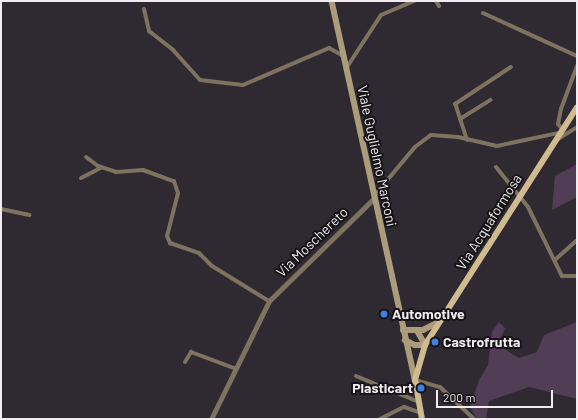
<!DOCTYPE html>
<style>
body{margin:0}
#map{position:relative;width:578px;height:420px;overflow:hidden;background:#2f2931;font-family:Barlow,sans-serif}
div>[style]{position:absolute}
.green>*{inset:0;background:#523d57}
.minor>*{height:4px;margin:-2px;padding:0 2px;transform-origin:2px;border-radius:2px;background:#7d735f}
.tertiary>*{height:5px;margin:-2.5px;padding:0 2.5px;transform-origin:2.5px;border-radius:2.5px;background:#7d735f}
.secondary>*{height:5.5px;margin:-2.75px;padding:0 2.75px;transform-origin:2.75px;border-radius:2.75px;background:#ac9c7b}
.primary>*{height:6px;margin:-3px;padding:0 3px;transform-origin:3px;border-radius:3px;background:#d0bb90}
.dots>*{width:11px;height:11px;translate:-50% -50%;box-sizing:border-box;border:2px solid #161316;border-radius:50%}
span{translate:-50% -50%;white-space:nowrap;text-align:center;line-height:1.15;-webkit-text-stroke:4px #161316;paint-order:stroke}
.street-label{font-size:14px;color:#f0ecf1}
.poi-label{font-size:14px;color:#f0ecf1;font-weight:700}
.left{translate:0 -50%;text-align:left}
.right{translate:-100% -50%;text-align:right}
.frame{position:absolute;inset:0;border:2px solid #f0ecf1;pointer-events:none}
.scale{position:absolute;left:436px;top:390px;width:117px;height:18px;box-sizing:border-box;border:2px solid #f0ecf1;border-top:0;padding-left:5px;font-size:12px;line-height:14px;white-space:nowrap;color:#f0ecf1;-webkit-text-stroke:3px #161316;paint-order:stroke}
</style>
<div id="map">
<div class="green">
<i style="clip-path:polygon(577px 164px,577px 197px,552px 210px,555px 176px)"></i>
<i style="clip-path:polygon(499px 322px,505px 328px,498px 345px,519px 358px,537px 352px,544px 335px,577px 322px,577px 399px,529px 387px,489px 401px,486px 419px,477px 419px,470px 407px,479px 380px,488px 365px,492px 332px)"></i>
</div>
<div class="minor">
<i style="left:436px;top:1px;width:6px;rotate:59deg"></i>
<i style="left:144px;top:9px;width:23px;rotate:77deg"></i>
<i style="left:149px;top:31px;width:31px;rotate:38deg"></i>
<i style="left:173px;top:50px;width:40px;rotate:48deg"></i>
<i style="left:200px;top:80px;width:43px;rotate:6.6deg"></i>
<i style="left:243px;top:85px;width:94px;rotate:-23.3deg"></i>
<i style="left:329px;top:48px;width:18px;rotate:29deg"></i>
<i style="left:483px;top:13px;width:103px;rotate:24.6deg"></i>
<i style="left:347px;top:67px;width:62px;rotate:-56.8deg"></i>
<i style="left:381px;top:15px;width:36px;rotate:-23deg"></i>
<i style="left:460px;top:119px;width:36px;rotate:-32deg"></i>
<i style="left:562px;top:129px;width:6px;rotate:-129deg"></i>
<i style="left:558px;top:124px;width:15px;rotate:-79deg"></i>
<i style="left:561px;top:109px;width:46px;rotate:-69.6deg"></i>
<i style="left:558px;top:139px;width:22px;rotate:-32deg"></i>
<i style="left:467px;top:140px;width:38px;rotate:-108deg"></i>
<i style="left:455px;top:104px;width:67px;rotate:-33.5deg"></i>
<i style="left:86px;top:157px;width:15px;rotate:37deg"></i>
<i style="left:98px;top:166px;width:19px;rotate:18deg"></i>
<i style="left:116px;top:172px;width:27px;rotate:-4deg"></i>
<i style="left:143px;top:170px;width:33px;rotate:20deg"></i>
<i style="left:174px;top:181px;width:13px;rotate:72deg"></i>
<i style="left:178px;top:193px;width:44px;rotate:104.3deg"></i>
<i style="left:167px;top:236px;width:8px;rotate:67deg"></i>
<i style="left:170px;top:243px;width:31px;rotate:19deg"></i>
<i style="left:199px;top:253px;width:18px;rotate:45deg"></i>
<i style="left:212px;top:266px;width:67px;rotate:31.6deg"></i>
<i style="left:496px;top:167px;width:51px;rotate:51.3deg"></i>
<i style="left:528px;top:207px;width:77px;rotate:63.8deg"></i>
<i style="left:562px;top:276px;width:15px"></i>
<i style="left:81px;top:178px;width:22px;rotate:-27deg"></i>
<i style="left:374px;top:196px;width:64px;rotate:-50.1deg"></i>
<i style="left:415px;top:147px;width:20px;rotate:-37deg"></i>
<i style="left:431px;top:135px;width:27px;rotate:4deg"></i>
<i style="left:458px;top:137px;width:40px;rotate:13deg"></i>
<i style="left:497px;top:146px;width:62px;rotate:-12deg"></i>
<i style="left:1px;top:209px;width:29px;rotate:12deg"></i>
<i style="left:556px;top:259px;width:28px;rotate:-42deg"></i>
<i style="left:185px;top:362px;width:12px;rotate:-59deg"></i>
<i style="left:191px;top:352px;width:46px;rotate:20.4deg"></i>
<i style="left:356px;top:376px;width:68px;rotate:22.4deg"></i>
<i style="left:415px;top:380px;width:26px;rotate:16deg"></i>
<i style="left:440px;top:387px;width:47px;rotate:43.3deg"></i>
<i style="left:380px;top:419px;width:27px;rotate:-27deg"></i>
<i style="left:404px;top:407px;width:18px;rotate:19deg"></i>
</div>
<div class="tertiary">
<i style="left:211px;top:419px;width:131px;rotate:-63.8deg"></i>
<i style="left:269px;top:301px;width:147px;rotate:-44.4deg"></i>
</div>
<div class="secondary">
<i style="left:332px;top:1px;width:388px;rotate:77.6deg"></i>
<i style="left:403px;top:330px;width:20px"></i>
<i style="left:423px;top:330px;width:18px;rotate:-27deg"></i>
<i style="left:405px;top:340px;width:11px;rotate:27deg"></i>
<i style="left:415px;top:345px;width:10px"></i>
<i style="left:425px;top:345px;width:16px;rotate:-120deg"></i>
</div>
<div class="primary">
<i style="left:422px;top:419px;width:40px;rotate:-100deg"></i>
<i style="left:415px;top:380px;width:36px;rotate:-74deg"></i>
<i style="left:425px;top:345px;width:282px;rotate:-57.4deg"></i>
</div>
<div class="dots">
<i style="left:384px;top:314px;background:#3f7fe0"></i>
<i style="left:435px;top:342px;background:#3f7fe0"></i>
<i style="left:421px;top:388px;background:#3f7fe0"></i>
</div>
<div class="street-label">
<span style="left:377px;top:156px;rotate:78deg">Viale Guglielmo Marconi</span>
<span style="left:489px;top:222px;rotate:-58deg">Via Acquaformosa</span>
<span style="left:312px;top:242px;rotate:-44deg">Via Moschereto</span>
</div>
<div class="poi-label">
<span class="left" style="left:392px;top:314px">Automotive</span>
<span class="left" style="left:443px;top:342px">Castrofrutta</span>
<span class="right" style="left:413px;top:388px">Plasticart</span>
</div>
<div class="frame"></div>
<div class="scale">200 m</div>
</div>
